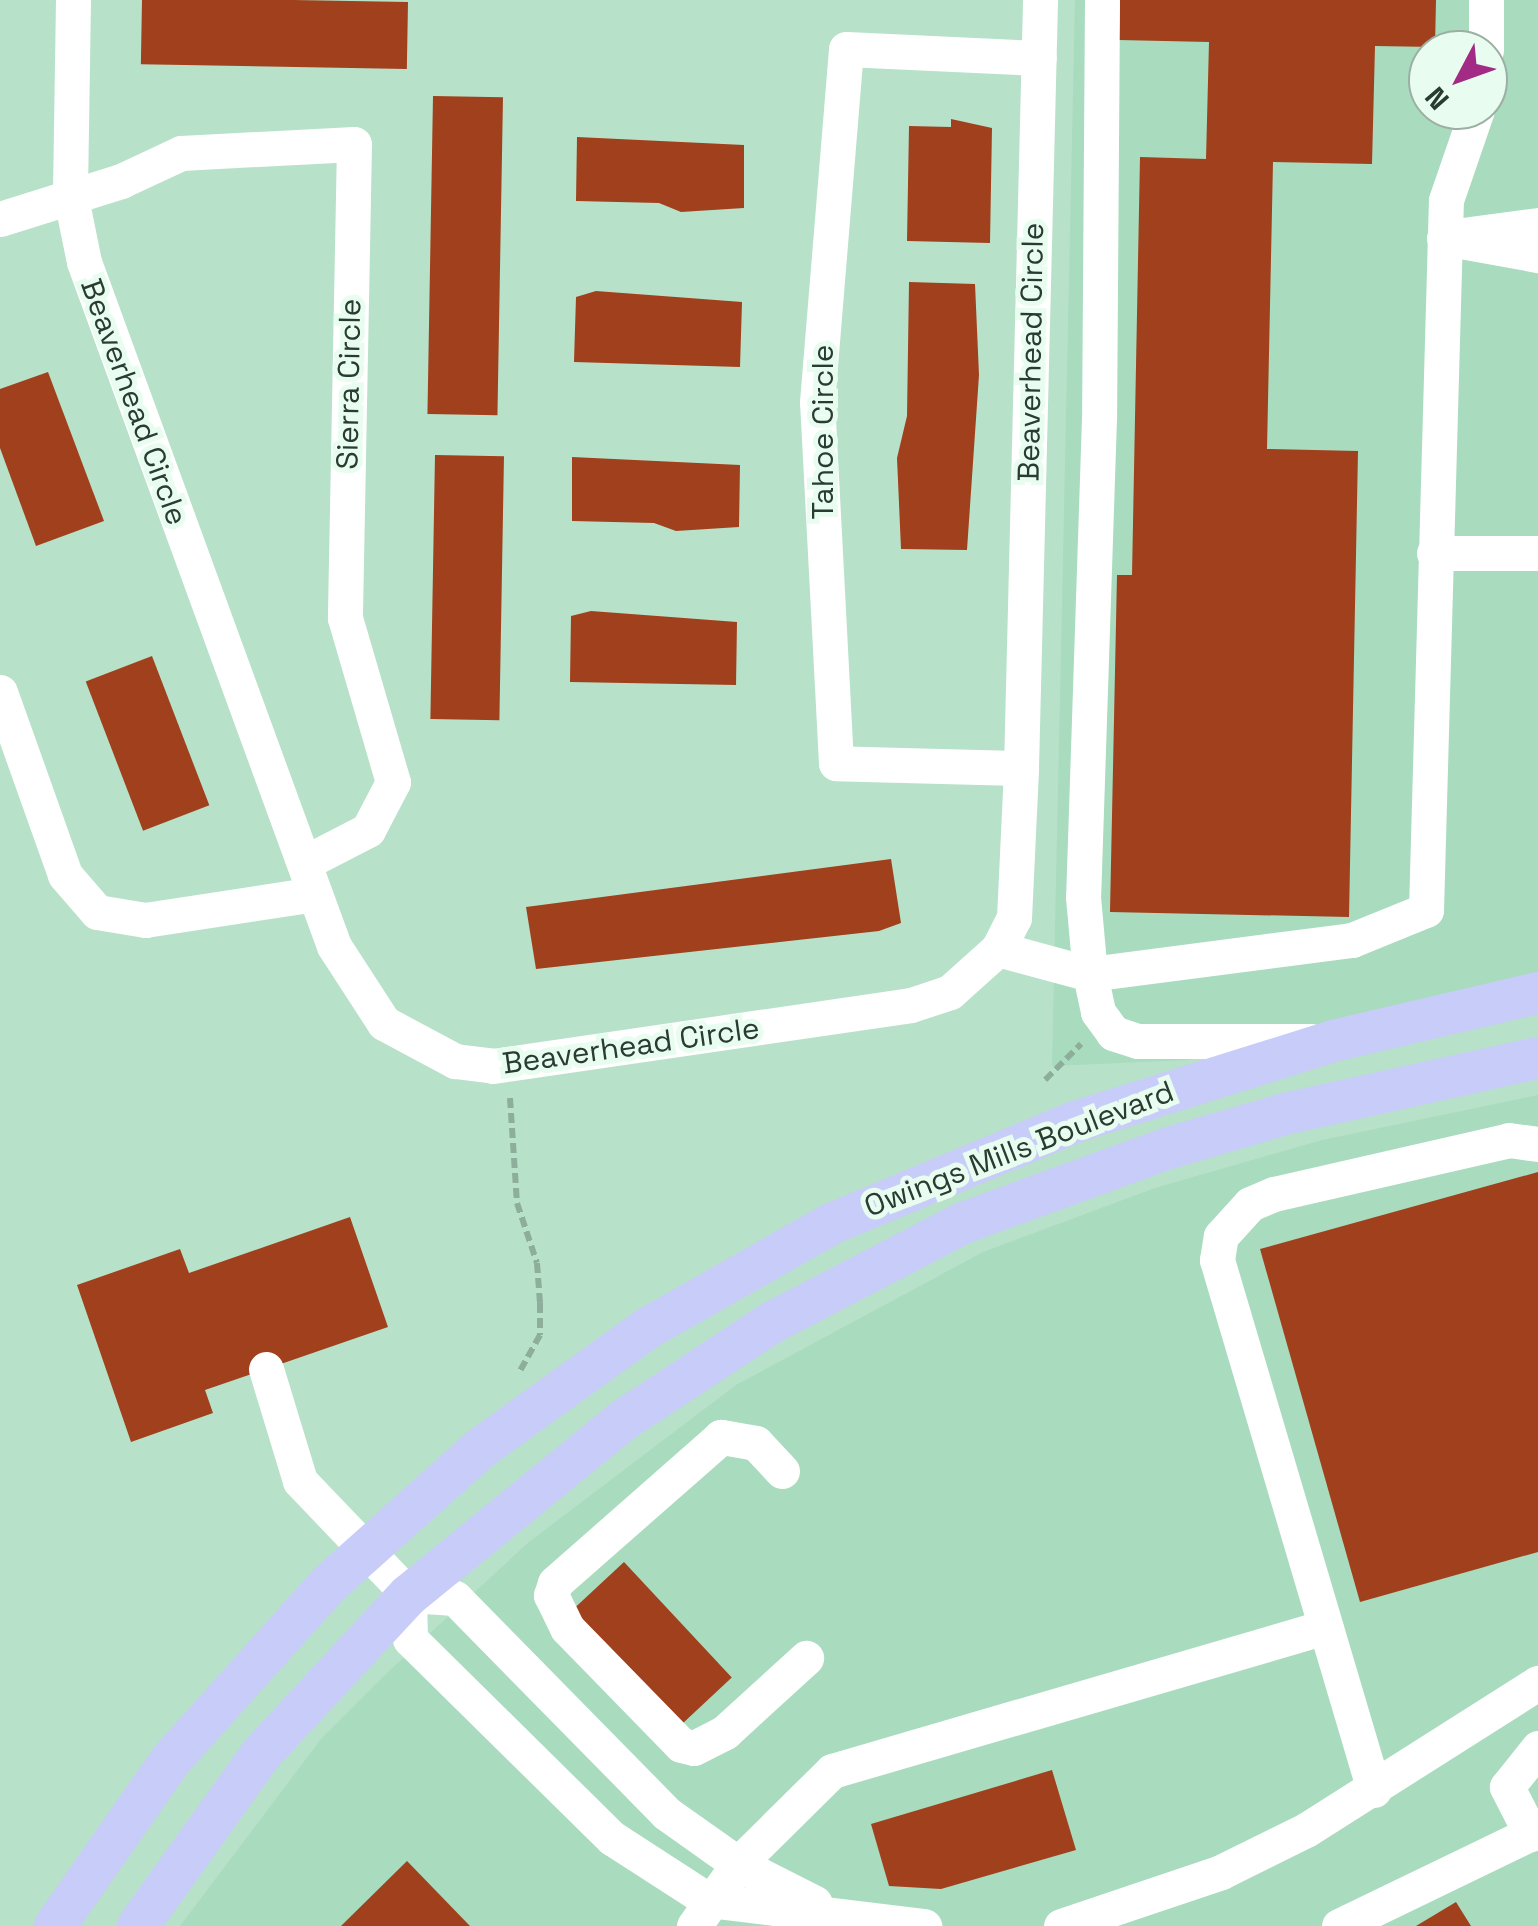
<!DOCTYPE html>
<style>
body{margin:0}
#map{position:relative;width:1538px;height:1926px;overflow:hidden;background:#b8e1c9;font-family:"Space Grotesk",sans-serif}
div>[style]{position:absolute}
.built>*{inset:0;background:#a9dbbe}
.building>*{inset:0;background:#a0401c;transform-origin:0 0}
.path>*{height:6px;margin-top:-3px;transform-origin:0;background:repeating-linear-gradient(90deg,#8dae9b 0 10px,transparent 0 15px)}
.minor>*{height:35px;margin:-17.5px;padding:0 17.5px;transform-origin:17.5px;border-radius:17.5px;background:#fff}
.major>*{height:42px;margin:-21px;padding:0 21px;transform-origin:21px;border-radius:21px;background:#c8ccf9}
span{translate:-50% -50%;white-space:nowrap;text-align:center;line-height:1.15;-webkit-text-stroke:10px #e8fdf0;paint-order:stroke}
.street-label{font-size:30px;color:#2a3b31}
.north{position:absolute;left:1408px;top:30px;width:100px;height:100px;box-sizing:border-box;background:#e8fdf0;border:2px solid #9cafa4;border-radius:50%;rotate:229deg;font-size:28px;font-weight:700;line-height:40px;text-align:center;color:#2a3b31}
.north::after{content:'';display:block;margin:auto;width:35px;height:45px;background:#a22c85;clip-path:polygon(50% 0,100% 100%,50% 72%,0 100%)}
</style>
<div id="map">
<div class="built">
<i style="clip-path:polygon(evenodd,1075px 0,1538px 0,1538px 975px,1187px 1060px,1052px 1066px,1075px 0,1428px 50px,1488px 50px,1488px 110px,1428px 110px,1428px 50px)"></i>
<i style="clip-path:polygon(1538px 1095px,1538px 1926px,180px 1926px,321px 1739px,388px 1672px,529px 1542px,736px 1385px,983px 1252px,1155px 1188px,1322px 1140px)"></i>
</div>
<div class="building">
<i style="clip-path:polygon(1120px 0,1436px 0,1435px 47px,1375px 46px,1372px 164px,1273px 162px,1267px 449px,1358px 451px,1349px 917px,1110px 912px,1117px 575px,1132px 575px,1140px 157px,1206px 159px,1209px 42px,1119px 40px)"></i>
<i style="left:408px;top:2px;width:67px;height:266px;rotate:91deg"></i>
<i style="left:433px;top:96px;width:70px;height:318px;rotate:1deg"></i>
<i style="clip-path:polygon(951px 119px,992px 128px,990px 243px,907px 241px,909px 126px,951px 127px)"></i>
<i style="clip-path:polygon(577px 137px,744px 145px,744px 208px,681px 212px,659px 203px,576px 201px)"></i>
<i style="clip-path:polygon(909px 282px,975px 284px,979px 375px,967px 550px,901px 549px,897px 458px,907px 416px)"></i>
<i style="clip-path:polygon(596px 291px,742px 302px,740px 367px,574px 362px,576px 297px)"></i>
<i style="clip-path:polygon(48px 372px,104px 521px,36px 546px,0 448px,0 389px)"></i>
<i style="left:435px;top:455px;width:69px;height:264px;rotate:1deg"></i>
<i style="clip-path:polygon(572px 457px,740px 465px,739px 527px,676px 531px,654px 523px,572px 521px)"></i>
<i style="clip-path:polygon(591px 611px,737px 622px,736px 685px,570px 682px,571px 616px)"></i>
<i style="left:152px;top:656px;width:160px;height:71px;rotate:69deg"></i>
<i style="clip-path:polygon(891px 859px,901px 923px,879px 931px,536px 969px,526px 907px)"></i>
<i style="clip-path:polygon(1538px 1172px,1538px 1552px,1360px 1602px,1260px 1249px)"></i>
<i style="clip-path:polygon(350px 1217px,388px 1327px,205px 1390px,213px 1413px,131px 1442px,77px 1285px,180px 1249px,189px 1273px)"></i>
<i style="left:624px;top:1562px;width:158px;height:72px;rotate:47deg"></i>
<i style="clip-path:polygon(1052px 1770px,1076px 1850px,941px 1889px,889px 1886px,871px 1824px)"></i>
<i style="clip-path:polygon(407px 1861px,470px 1926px,341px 1926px)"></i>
<i style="clip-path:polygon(1456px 1902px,1471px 1926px,1416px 1926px)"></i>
</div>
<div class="path">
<i style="left:1045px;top:1080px;width:51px;rotate:-45deg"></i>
<i style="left:510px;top:1098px;width:105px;rotate:86.2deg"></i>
<i style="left:517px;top:1203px;width:63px;rotate:71.6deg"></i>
<i style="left:537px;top:1263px;width:40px;rotate:85.7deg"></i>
<i style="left:540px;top:1303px;width:32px;rotate:90deg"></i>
<i style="left:540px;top:1335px;width:41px;rotate:119.1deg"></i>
</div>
<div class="minor">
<i style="left:73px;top:0;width:193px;rotate:90.9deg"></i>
<i style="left:70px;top:193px;width:70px;rotate:78.5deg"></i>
<i style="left:84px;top:262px;width:728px;rotate:69.92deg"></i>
<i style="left:334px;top:946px;width:92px;rotate:57deg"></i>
<i style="left:384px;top:1023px;width:81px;rotate:28.2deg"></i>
<i style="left:455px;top:1061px;width:38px;rotate:7deg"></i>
<i style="left:493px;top:1066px;width:422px;rotate:-8.3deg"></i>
<i style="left:911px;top:1005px;width:41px;rotate:-18.4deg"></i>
<i style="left:950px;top:992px;width:64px;rotate:-41.9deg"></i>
<i style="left:998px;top:949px;width:35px;rotate:-63deg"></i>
<i style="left:1014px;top:918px;width:150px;rotate:-87.3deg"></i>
<i style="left:1021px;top:768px;width:768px;rotate:-88.58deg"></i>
<i style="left:1102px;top:0;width:418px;rotate:90.4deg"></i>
<i style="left:1099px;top:418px;width:479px;rotate:91.9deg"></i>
<i style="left:1083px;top:897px;width:77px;rotate:84.8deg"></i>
<i style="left:1090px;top:974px;width:39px;rotate:78deg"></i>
<i style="left:1098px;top:1012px;width:26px;rotate:54deg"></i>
<i style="left:1113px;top:1033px;width:26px;rotate:18deg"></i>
<i style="left:1138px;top:1041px;width:173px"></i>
<i style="left:1486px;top:50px;width:50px;rotate:-90deg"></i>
<i style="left:0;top:219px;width:127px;rotate:-17.4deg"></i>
<i style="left:121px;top:181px;width:66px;rotate:-25deg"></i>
<i style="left:181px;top:153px;width:173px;rotate:-3deg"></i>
<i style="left:354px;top:144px;width:474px;rotate:91.1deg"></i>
<i style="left:345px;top:618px;width:171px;rotate:73.7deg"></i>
<i style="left:393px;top:782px;width:54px;rotate:117.5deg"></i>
<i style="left:368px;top:830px;width:72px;rotate:152.7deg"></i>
<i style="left:1455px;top:236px;width:84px;rotate:-7.5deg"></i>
<i style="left:1444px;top:238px;width:96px;rotate:10.3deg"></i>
<i style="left:1434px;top:553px;width:104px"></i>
<i style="left:0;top:692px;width:194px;rotate:70.4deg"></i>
<i style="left:65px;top:875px;width:49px;rotate:49.1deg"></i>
<i style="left:97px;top:912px;width:49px;rotate:9.5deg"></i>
<i style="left:145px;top:920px;width:171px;rotate:-8.7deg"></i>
<i style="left:1021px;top:768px;width:185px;rotate:-178.5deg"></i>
<i style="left:836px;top:763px;width:361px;rotate:-93deg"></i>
<i style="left:817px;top:402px;width:354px;rotate:-85.3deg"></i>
<i style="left:846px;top:49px;width:193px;rotate:2.7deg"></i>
<i style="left:998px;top:949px;width:95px;rotate:15.2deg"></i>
<i style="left:1090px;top:974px;width:264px;rotate:-7.4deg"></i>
<i style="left:1352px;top:940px;width:80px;rotate:-22.1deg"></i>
<i style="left:1426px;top:910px;width:710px;rotate:-88.39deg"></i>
<i style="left:1446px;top:200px;width:95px;rotate:-71deg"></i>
<i style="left:266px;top:1369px;width:117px;rotate:73.1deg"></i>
<i style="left:300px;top:1481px;width:158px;rotate:46.3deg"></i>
<i style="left:409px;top:1595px;width:44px;rotate:88.7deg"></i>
<i style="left:410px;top:1639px;width:284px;rotate:44.6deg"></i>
<i style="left:612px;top:1838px;width:114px;rotate:32.9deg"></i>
<i style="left:708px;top:1900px;width:218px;rotate:6.9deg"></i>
<i style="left:782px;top:1471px;width:38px;rotate:-133deg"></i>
<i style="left:756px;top:1443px;width:36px;rotate:-170deg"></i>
<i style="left:721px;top:1437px;width:221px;rotate:138.7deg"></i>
<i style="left:555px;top:1583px;width:13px;rotate:108deg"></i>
<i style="left:551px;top:1595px;width:37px;rotate:64deg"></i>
<i style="left:567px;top:1628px;width:163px;rotate:45.7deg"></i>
<i style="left:681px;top:1745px;width:13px;rotate:13deg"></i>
<i style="left:694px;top:1748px;width:35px;rotate:-27deg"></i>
<i style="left:725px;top:1732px;width:110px;rotate:-42.4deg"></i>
<i style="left:409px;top:1595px;width:46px;rotate:3.7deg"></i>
<i style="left:455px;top:1598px;width:301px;rotate:45.5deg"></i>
<i style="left:666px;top:1813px;width:88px;rotate:35.3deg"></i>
<i style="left:738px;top:1864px;width:86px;rotate:26.9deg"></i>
<i style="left:1374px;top:1790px;width:553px;rotate:-106.5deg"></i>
<i style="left:1217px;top:1260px;width:24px;rotate:-81deg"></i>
<i style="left:1221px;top:1236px;width:43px;rotate:-47.8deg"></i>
<i style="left:1250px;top:1204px;width:26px;rotate:-23deg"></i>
<i style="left:1274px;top:1194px;width:241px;rotate:-12.9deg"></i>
<i style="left:1509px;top:1140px;width:29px;rotate:8deg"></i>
<i style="left:1531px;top:1834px;width:53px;rotate:-117.1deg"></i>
<i style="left:1507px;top:1787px;width:50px;rotate:-51.5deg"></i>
<i style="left:694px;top:1926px;width:76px;rotate:-54.6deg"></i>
<i style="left:738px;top:1864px;width:132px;rotate:-44.7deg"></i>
<i style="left:832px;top:1771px;width:514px;rotate:-16.28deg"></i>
<i style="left:1061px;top:1926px;width:169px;rotate:-18.6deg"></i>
<i style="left:1221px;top:1872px;width:95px;rotate:-26.3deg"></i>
<i style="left:1306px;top:1830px;width:275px;rotate:-32.4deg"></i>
<i style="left:1339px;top:1926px;width:221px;rotate:-25.8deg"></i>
</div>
<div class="major">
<i style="left:55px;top:1926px;width:201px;rotate:-55.1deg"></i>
<i style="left:170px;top:1761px;width:238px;rotate:-48.1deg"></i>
<i style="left:329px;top:1584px;width:204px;rotate:-41.8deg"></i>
<i style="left:481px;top:1448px;width:206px;rotate:-35.7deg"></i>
<i style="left:648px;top:1328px;width:210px;rotate:-29.6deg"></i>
<i style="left:831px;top:1224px;width:264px;rotate:-22.7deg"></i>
<i style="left:1075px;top:1122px;width:270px;rotate:-17.4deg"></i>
<i style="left:1333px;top:1041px;width:211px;rotate:-13.2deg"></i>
<i style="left:138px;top:1926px;width:211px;rotate:-54.4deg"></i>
<i style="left:261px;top:1754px;width:217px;rotate:-47.1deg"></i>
<i style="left:409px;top:1595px;width:275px;rotate:-39.2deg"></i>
<i style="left:622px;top:1421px;width:181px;rotate:-33.3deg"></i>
<i style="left:773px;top:1322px;width:214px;rotate:-27.5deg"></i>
<i style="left:963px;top:1223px;width:219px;rotate:-20deg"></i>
<i style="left:1169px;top:1148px;width:125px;rotate:-16.3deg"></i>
<i style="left:1289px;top:1113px;width:255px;rotate:-12.5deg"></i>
</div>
<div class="street-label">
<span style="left:1031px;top:352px;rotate:-89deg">Beaverhead Circle</span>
<span style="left:349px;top:384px;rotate:-89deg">Sierra Circle</span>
<span style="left:134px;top:402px;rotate:70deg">Beaverhead Circle</span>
<span style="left:823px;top:432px;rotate:-90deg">Tahoe Circle</span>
<span style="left:631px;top:1046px;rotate:-8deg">Beaverhead Circle</span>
<span style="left:1019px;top:1149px;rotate:-21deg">Owings Mills Boulevard</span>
</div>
<div class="north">N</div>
</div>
